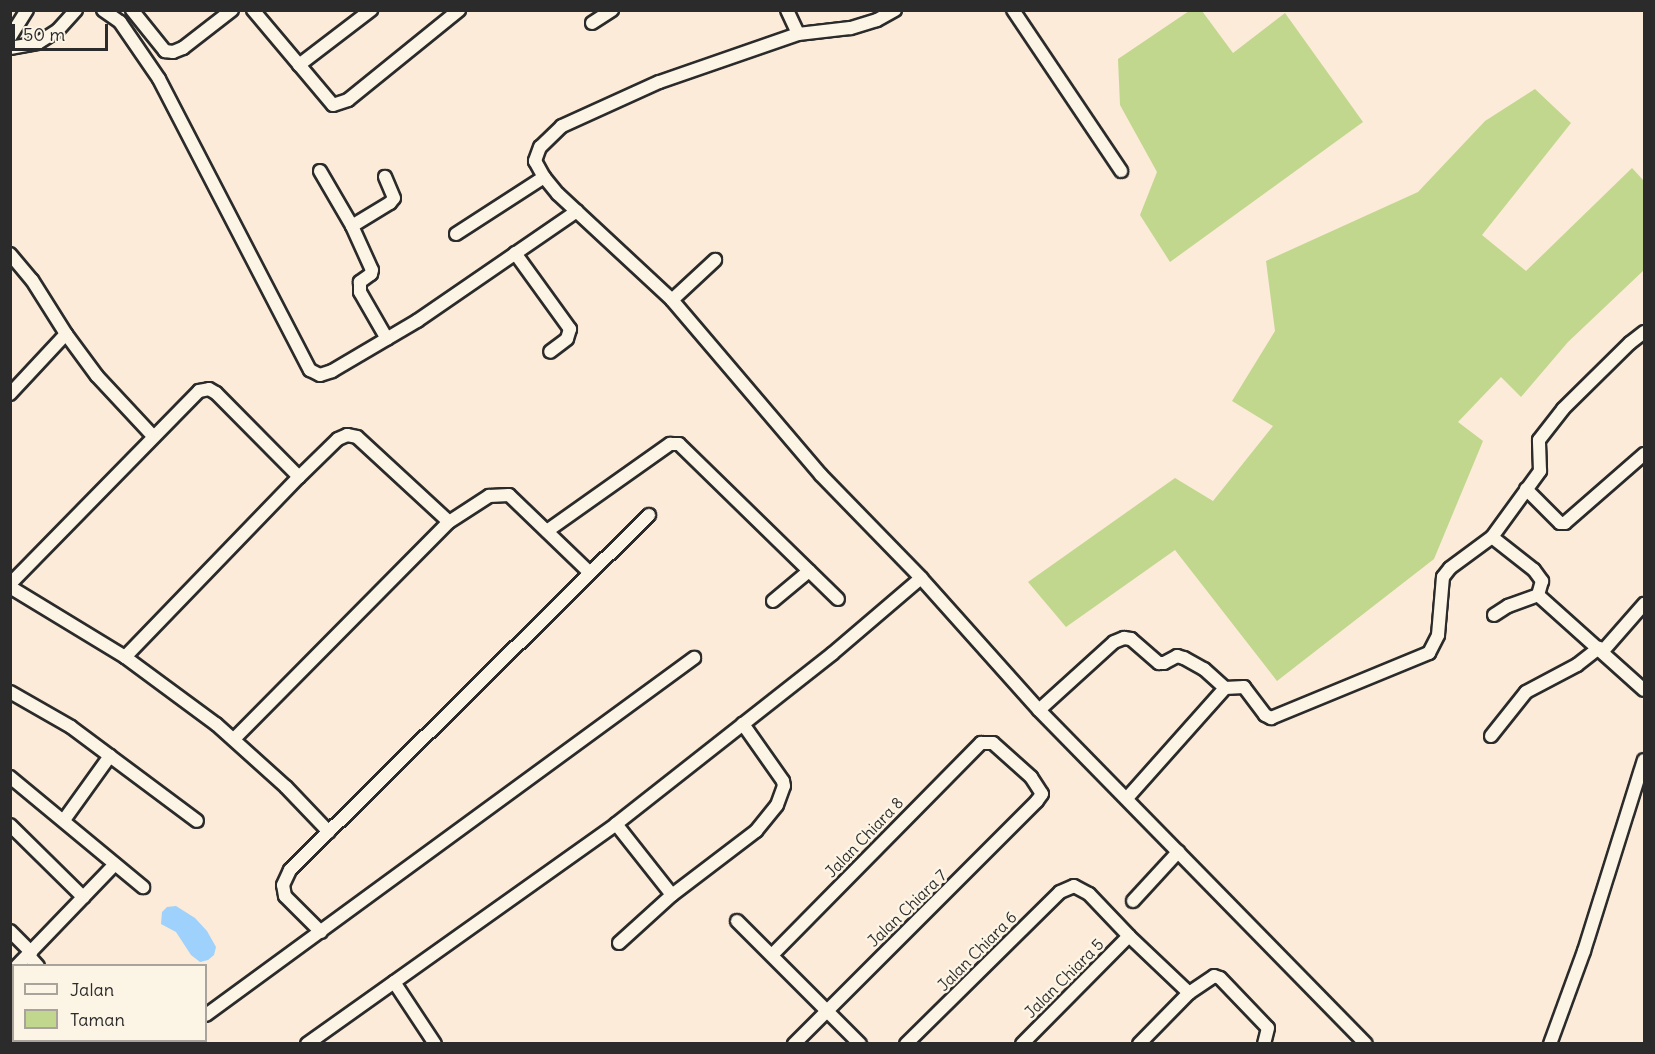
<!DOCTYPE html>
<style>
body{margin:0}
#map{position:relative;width:1655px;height:1054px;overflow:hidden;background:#fbebd8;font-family:Delius,sans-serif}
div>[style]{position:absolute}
.green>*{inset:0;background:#c1d78d}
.water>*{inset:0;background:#9ed1fb}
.roads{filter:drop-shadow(2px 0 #2b2b2b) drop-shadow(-2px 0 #2b2b2b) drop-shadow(0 2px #2b2b2b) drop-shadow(0 -2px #2b2b2b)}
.minor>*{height:12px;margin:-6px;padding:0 6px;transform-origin:6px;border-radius:6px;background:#fcf5e5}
span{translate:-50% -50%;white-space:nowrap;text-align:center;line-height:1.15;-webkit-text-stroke:5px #fcf5e5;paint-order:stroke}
.street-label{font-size:16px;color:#2b2b2b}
.frame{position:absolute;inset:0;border:12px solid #2b2b2b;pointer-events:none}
.legend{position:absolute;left:12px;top:964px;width:195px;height:78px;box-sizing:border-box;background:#fcf5e5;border:2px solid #a8a49b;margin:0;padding:8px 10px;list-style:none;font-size:18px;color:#2b2b2b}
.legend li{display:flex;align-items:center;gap:12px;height:30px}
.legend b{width:30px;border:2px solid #a8a49b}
.scale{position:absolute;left:12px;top:24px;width:96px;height:27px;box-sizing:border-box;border:3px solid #2b2b2b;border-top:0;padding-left:8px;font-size:18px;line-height:21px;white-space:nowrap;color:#2b2b2b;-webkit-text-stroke:4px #fcf5e5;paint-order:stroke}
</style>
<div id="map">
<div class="green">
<i style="clip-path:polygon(1189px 11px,1202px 11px,1233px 53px,1285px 13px,1363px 122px,1170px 262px,1140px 215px,1157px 172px,1120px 105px,1118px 59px)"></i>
<i style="clip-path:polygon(1535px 89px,1571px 123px,1482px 235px,1526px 271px,1632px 168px,1644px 181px,1644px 270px,1568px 342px,1521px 397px,1501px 377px,1458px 422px,1483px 441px,1434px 559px,1277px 681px,1175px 550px,1066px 627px,1028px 582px,1175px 478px,1213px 501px,1273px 426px,1232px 401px,1275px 331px,1266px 261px,1418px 192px,1485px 121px)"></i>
</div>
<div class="water">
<i style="clip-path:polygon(176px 906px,195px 918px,207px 931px,216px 947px,214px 955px,208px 960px,200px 962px,191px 955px,176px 932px,161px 924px,162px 912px,167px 907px)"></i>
</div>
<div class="roads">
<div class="minor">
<i style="left:103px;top:10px;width:21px;rotate:35deg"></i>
<i style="left:120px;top:22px;width:69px;rotate:55.6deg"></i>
<i style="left:159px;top:79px;width:328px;rotate:62.6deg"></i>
<i style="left:310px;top:370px;width:11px;rotate:27deg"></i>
<i style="left:320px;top:375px;width:13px;rotate:-18deg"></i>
<i style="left:332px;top:371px;width:99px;rotate:-30.5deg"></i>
<i style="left:417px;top:321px;width:194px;rotate:-34.5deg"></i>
<i style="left:132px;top:10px;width:53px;rotate:51.2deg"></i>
<i style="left:165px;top:51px;width:8px;rotate:7deg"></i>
<i style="left:173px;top:52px;width:11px;rotate:-22deg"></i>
<i style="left:183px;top:48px;width:62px;rotate:-37.8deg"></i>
<i style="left:253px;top:10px;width:124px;rotate:49.9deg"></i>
<i style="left:333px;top:105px;width:16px;rotate:-18deg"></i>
<i style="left:348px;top:100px;width:143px;rotate:-39deg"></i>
<i style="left:787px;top:10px;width:26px;rotate:65deg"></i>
<i style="left:895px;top:10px;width:21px;rotate:151deg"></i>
<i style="left:877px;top:20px;width:28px;rotate:163deg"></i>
<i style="left:850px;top:28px;width:52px;rotate:173.4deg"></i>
<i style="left:798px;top:34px;width:147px;rotate:160.9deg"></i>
<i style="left:659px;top:82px;width:107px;rotate:155.6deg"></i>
<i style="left:562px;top:126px;width:30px;rotate:136deg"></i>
<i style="left:540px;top:147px;width:15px;rotate:110deg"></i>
<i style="left:535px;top:161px;width:18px;rotate:61deg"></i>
<i style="left:544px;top:177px;width:22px;rotate:51deg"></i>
<i style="left:558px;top:194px;width:156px;rotate:42.9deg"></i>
<i style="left:672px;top:300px;width:230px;rotate:49.6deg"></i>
<i style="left:821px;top:475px;width:144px;rotate:45.8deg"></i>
<i style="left:1013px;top:10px;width:194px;rotate:56.1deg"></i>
<i style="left:592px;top:23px;width:24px;rotate:-33deg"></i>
<i style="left:10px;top:37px;width:32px;rotate:-58deg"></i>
<i style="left:10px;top:48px;width:28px;rotate:-10deg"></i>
<i style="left:38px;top:43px;width:24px;rotate:-33deg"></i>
<i style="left:58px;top:30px;width:27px;rotate:-48deg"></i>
<i style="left:299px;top:65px;width:91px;rotate:-37.4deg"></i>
<i style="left:320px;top:171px;width:64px;rotate:59.8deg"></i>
<i style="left:352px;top:226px;width:48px;rotate:65.6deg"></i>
<i style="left:372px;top:270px;width:4px;rotate:104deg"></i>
<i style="left:371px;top:274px;width:14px;rotate:144deg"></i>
<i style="left:360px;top:282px;width:10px;rotate:90deg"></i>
<i style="left:360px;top:292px;width:54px;rotate:60.1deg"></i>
<i style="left:352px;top:226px;width:44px;rotate:-31.2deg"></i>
<i style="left:390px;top:203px;width:6px;rotate:-51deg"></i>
<i style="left:394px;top:198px;width:23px;rotate:-113deg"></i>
<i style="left:456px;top:234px;width:105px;rotate:-32.9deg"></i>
<i style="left:515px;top:253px;width:94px;rotate:54.1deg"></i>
<i style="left:570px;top:329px;width:10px;rotate:107deg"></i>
<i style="left:567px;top:339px;width:21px;rotate:143deg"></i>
<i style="left:10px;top:254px;width:34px;rotate:50deg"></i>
<i style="left:32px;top:280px;width:64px;rotate:57.8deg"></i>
<i style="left:66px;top:334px;width:52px;rotate:53.6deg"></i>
<i style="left:97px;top:376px;width:82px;rotate:47deg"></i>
<i style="left:672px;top:300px;width:59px;rotate:-42.9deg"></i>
<i style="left:10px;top:394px;width:82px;rotate:-47deg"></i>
<i style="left:1526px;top:489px;width:48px;rotate:45deg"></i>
<i style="left:1560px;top:523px;width:5px"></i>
<i style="left:1565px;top:523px;width:105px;rotate:-41.1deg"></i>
<i style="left:547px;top:531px;width:151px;rotate:-35.3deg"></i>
<i style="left:670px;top:444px;width:9px"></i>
<i style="left:679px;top:444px;width:222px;rotate:44.3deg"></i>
<i style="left:1492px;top:537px;width:53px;rotate:38.2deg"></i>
<i style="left:1534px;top:570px;width:14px;rotate:54deg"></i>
<i style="left:1542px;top:581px;width:15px;rotate:106deg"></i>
<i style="left:1538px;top:595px;width:142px;rotate:41.9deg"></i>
<i style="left:10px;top:584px;width:270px;rotate:-45.6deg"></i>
<i style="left:199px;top:391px;width:10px;rotate:-11deg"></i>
<i style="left:209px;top:389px;width:8px;rotate:30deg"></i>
<i style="left:216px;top:393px;width:118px;rotate:45.3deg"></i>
<i style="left:10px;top:587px;width:135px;rotate:31.3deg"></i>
<i style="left:125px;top:657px;width:113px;rotate:36.4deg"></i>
<i style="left:216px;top:724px;width:94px;rotate:42deg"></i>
<i style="left:286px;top:787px;width:62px;rotate:46.3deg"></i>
<i style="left:773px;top:601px;width:47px;rotate:-39.8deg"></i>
<i style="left:1494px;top:615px;width:17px;rotate:-33deg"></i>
<i style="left:1508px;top:606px;width:32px;rotate:-20deg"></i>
<i style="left:1602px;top:652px;width:64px;rotate:-48.8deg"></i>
<i style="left:125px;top:657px;width:250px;rotate:-46deg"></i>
<i style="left:299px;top:477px;width:54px;rotate:-44.3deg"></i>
<i style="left:338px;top:439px;width:10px;rotate:-24deg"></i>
<i style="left:347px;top:435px;width:10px;rotate:11deg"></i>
<i style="left:357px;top:437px;width:125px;rotate:42.7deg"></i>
<i style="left:10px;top:692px;width:70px;rotate:29.8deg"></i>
<i style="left:71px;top:727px;width:157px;rotate:36.7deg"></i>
<i style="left:1039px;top:710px;width:101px;rotate:-42.2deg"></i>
<i style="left:1114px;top:642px;width:11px;rotate:-22deg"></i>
<i style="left:1124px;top:638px;width:7px;rotate:8deg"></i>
<i style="left:1131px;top:639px;width:37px;rotate:41deg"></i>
<i style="left:1159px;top:663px;width:5px"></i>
<i style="left:1164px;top:663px;width:15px;rotate:-28deg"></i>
<i style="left:1177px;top:656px;width:7px;rotate:16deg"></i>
<i style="left:1184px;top:658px;width:23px;rotate:29deg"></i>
<i style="left:1204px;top:669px;width:28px;rotate:42deg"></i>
<i style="left:1491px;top:736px;width:56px;rotate:-51.5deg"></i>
<i style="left:1526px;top:692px;width:58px;rotate:-27.9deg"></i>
<i style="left:1577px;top:665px;width:28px;rotate:-38deg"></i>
<i style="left:234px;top:739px;width:305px;rotate:-45.3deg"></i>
<i style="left:449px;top:522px;width:48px;rotate:-33deg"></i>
<i style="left:489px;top:496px;width:20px;rotate:-3deg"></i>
<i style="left:509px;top:495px;width:112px;rotate:43.9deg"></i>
<i style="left:10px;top:777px;width:173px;rotate:39.6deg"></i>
<i style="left:1128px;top:797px;width:146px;rotate:-48.3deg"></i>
<i style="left:1225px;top:688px;width:19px;rotate:-3deg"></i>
<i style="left:1244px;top:687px;width:35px;rotate:53deg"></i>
<i style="left:1265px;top:715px;width:7px;rotate:27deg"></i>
<i style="left:1271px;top:718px;width:171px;rotate:-22.4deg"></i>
<i style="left:1429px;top:653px;width:20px;rotate:-63deg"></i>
<i style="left:1438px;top:635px;width:58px;rotate:-85.1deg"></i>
<i style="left:1443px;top:577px;width:11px;rotate:-52deg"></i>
<i style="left:1450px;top:568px;width:52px;rotate:-36.4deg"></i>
<i style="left:1492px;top:537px;width:82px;rotate:-54deg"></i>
<i style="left:1540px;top:471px;width:31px;rotate:-92deg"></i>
<i style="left:1539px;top:440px;width:39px;rotate:-52deg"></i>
<i style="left:1563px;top:409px;width:94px;rotate:-44.6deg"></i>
<i style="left:1630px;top:343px;width:18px;rotate:-38deg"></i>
<i style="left:64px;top:820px;width:79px;rotate:-54.3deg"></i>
<i style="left:616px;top:824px;width:90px;rotate:51.7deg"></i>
<i style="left:10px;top:825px;width:103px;rotate:44.6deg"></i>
<i style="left:1133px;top:901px;width:67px;rotate:-47.4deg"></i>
<i style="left:737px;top:921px;width:174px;rotate:45deg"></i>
<i style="left:10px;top:931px;width:30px;rotate:45deg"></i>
<i style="left:321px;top:932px;width:51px;rotate:-135deg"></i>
<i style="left:285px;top:896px;width:11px;rotate:-100deg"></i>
<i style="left:283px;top:885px;width:17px;rotate:-65deg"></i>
<i style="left:290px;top:870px;width:505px;rotate:-44.68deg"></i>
<i style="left:619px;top:943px;width:72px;rotate:-42.2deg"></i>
<i style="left:672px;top:895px;width:106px;rotate:-37.3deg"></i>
<i style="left:756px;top:831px;width:33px;rotate:-51deg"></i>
<i style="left:777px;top:805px;width:20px;rotate:-70deg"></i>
<i style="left:784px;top:786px;width:5px;rotate:-101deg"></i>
<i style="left:783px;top:781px;width:70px;rotate:-125.1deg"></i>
<i style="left:28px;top:955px;width:15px;rotate:48deg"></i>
<i style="left:772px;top:955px;width:298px;rotate:-45.4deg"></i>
<i style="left:981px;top:743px;width:12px"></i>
<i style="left:993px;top:743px;width:51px;rotate:41.8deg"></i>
<i style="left:1031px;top:777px;width:20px;rotate:57deg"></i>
<i style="left:1042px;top:794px;width:9px;rotate:126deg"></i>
<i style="left:1037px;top:801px;width:344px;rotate:135deg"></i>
<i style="left:17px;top:966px;width:141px;rotate:-46.1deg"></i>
<i style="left:394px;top:982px;width:74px;rotate:56.5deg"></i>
<i style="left:206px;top:1015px;width:605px;rotate:-36.19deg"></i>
<i style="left:92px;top:1040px;width:5px;rotate:53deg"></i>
<i style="left:42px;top:1044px;width:5px;rotate:-53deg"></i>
<i style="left:307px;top:1044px;width:379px;rotate:-35.4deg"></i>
<i style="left:616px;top:824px;width:275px;rotate:-38.2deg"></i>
<i style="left:832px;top:654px;width:117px;rotate:-40.5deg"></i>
<i style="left:921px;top:578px;width:177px;rotate:48.2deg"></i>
<i style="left:1039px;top:710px;width:467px;rotate:45.6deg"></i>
<i style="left:906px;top:1044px;width:216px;rotate:-44.6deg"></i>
<i style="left:1060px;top:892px;width:15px;rotate:-23deg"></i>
<i style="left:1074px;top:886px;width:17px;rotate:28deg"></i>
<i style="left:1089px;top:894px;width:58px;rotate:46.4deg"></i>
<i style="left:1129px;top:936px;width:83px;rotate:43.5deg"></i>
<i style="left:1189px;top:993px;width:30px;rotate:-34deg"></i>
<i style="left:1214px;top:976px;width:6px;rotate:18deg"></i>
<i style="left:1220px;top:978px;width:69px;rotate:46.2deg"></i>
<i style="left:1268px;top:1028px;width:16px;rotate:104deg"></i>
<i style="left:1022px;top:1044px;width:152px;rotate:-45.3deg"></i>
<i style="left:1139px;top:1044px;width:71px;rotate:-45.6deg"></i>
<i style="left:1550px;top:1044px;width:99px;rotate:-69.9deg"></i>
<i style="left:1584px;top:951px;width:200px;rotate:-72.6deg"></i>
</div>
</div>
<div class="street-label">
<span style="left:864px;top:837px;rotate:-46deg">Jalan Chiara 8</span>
<span style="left:907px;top:908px;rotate:-44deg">Jalan Chiara 7</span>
<span style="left:977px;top:951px;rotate:-45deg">Jalan Chiara 6</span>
<span style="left:1064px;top:978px;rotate:-45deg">Jalan Chiara 5</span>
</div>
<div class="frame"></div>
<ul class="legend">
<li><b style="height:8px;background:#fcf5e5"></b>Jalan</li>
<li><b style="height:16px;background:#c1d78d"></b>Taman</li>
</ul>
<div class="scale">50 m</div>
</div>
